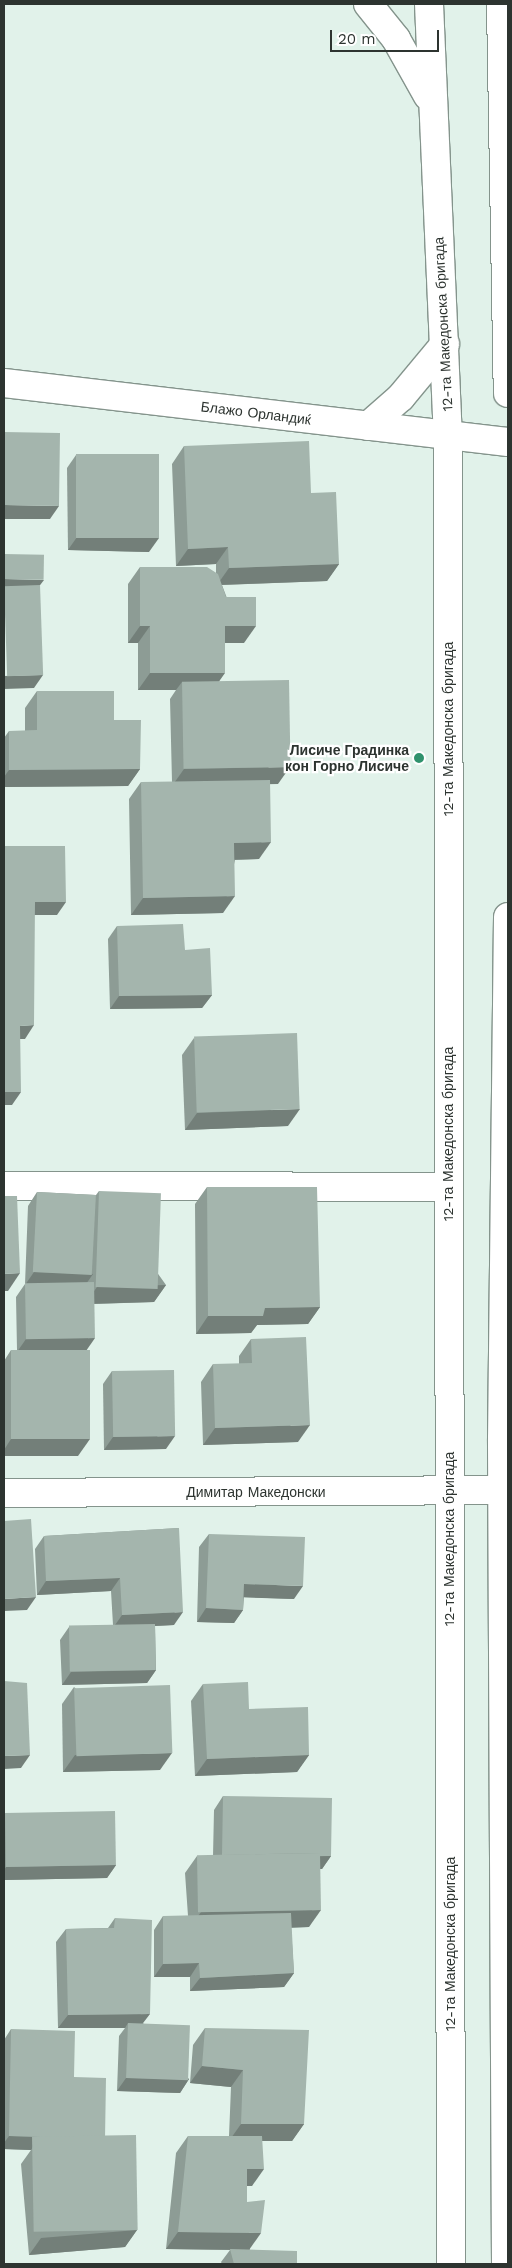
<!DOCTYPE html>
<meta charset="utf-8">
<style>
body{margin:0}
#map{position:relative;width:512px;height:2268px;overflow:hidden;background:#e1f2ea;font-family:"Work Sans",sans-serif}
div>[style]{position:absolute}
.roads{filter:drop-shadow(1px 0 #84948c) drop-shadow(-1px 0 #84948c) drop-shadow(0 1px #84948c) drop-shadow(0 -1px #84948c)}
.minor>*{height:28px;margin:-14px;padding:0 14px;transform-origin:14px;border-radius:14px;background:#fff}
.wall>*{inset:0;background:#8d9c95}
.shaded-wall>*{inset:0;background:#737f79}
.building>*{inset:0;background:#a4b5ad;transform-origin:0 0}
.dots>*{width:14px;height:14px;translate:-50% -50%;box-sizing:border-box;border:2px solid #fff;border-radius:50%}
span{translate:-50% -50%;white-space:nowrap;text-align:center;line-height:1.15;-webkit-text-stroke:4.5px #fff;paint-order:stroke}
.street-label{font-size:14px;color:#2d3430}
.poi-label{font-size:14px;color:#2d3430;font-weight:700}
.right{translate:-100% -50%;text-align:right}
.frame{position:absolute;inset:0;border:5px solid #2d3430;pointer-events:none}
.scale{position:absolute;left:330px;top:30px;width:109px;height:22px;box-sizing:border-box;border:2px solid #2d3430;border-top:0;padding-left:6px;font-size:15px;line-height:18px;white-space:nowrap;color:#2d3430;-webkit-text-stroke:4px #fff;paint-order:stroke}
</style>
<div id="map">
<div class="roads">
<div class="minor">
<i style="left:368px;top:4px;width:45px;rotate:51.3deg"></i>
<i style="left:396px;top:39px;width:65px;rotate:60.7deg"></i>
<i style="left:429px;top:4px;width:431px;rotate:87.5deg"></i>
<i style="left:448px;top:435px;width:1829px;rotate:89.91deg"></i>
<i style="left:501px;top:4px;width:389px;rotate:89deg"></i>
<i style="left:4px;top:383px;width:507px;rotate:6.68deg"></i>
<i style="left:368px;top:426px;width:44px;rotate:-41.3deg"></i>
<i style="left:401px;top:397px;width:69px;rotate:-50.3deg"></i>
<i style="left:4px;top:1186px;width:443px;rotate:0.1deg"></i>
<i style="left:4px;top:1493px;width:504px;rotate:-0.34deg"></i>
<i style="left:506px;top:2264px;width:825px;rotate:-90.28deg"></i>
<i style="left:502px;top:1439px;width:522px;rotate:-89.34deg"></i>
</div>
</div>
<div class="wall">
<i style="clip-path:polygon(184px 446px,311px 493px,339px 564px,327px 581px,222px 585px,244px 643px,225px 643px,219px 681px,278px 784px,270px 784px,259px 859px,235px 860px,223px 913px,131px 915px,129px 799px,141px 782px,172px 782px,170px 699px,176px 690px,138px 690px,138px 643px,128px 643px,128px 584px,140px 567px,216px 573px,216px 564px,176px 566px,172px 464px)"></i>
<i style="clip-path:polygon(76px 455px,149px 552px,68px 550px,67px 468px)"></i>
<i style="clip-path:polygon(37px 691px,114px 720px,140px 769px,128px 786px,4px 787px,4px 738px,9px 731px,25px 731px,25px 708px)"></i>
<i style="clip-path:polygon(117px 926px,185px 950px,212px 995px,202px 1008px,110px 1009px,108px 939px)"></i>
<i style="clip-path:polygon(194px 1038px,288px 1126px,185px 1130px,182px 1055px)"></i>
<i style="clip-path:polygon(207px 1187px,320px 1307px,308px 1324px,257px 1325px,251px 1333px,196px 1334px,195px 1204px)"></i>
<i style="clip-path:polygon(99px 1191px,166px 1285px,154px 1302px,94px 1304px,86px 1350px,78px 1456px,4px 1456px,4px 1361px,11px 1350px,17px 1350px,16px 1297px,25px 1284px,28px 1206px,37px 1192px,96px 1195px)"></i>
<i style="clip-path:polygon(251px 1339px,298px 1442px,203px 1445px,201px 1382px,213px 1364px,239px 1364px,239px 1356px)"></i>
<i style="clip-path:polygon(112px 1371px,166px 1449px,104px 1450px,103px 1384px)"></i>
<i style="clip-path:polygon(179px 1528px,174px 1625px,155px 1626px,156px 1670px,147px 1683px,62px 1685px,60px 1640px,69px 1627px,113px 1625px,111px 1591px,37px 1595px,35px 1549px,44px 1536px)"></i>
<i style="clip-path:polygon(209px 1534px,294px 1599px,244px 1597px,243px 1610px,234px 1623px,197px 1622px,199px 1547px)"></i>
<i style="clip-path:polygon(203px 1684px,249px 1709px,309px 1755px,297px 1772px,195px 1776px,191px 1701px)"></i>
<i style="clip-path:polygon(74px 1687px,160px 1770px,63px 1772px,62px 1704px)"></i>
<i style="clip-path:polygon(223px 1796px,331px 1856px,322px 1869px,320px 1869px,309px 1927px,291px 1928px,294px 1973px,284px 1987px,190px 1991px,190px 1977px,154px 1977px,154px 1930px,163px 1916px,188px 1916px,185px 1873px,197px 1856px,213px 1856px,214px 1810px)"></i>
<i style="clip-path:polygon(5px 1813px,116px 1865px,107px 1878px,4px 1880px,4px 1814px)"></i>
<i style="clip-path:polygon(115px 1918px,143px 2023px,189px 2079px,180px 2093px,117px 2091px,119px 2036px,125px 2028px,58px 2028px,56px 1942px,66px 1929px,108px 1928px)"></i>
<i style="clip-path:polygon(205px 2028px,304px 2124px,292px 2141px,262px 2141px,252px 2186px,247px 2186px,247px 2202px,250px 2250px,297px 2264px,222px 2264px,221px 2262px,230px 2250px,166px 2249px,176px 2153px,188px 2136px,229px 2136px,231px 2087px,190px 2083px,193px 2045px)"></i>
<i style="clip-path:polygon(11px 2029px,74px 2077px,105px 2139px,137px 2230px,125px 2247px,29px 2255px,21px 2164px,31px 2150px,4px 2149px,4px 2040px)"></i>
</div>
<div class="shaded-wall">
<i style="clip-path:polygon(5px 505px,59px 506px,50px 519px,4px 519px)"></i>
<i style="clip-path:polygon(77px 537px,159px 538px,149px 552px,68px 550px)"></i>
<i style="clip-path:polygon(228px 547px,216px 564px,176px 566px,188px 549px)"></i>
<i style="clip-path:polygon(339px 564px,327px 581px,217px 585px,229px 568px)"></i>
<i style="clip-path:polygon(4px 579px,44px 580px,34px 593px,4px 593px)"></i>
<i style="clip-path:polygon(140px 626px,150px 626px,138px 643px,128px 643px)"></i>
<i style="clip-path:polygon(225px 626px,256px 626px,244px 643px,213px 643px)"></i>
<i style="clip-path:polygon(150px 673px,225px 673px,213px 690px,182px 682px,176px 690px,138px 690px)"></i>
<i style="clip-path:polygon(43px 675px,34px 688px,4px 689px,4px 676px)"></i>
<i style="clip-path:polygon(290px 767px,278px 784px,172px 786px,184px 769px)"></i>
<i style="clip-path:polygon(140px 769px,128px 786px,4px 787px,4px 777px,9px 770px)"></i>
<i style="clip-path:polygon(271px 842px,259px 859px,222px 860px,234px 843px)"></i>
<i style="clip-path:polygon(235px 896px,223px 913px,131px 915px,143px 898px)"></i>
<i style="clip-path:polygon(35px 902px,66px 902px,57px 915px,26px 915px)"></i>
<i style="clip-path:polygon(212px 995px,202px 1008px,110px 1009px,119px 996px)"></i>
<i style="clip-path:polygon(34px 1025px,25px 1039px,11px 1039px,20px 1026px)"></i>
<i style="clip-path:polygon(4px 1092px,21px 1092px,12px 1105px,4px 1105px)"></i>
<i style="clip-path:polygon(300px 1109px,288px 1126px,185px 1130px,197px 1113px)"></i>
<i style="clip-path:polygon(34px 1272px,93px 1274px,84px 1287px,25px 1285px)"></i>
<i style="clip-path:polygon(20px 1273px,8px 1291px,4px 1291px,4px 1274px)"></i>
<i style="clip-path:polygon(166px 1285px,154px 1302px,85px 1304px,97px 1287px)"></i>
<i style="clip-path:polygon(320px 1307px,308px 1324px,257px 1325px,251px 1333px,196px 1334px,208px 1316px,265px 1308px)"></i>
<i style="clip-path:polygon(95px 1338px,86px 1351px,17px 1352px,26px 1339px)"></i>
<i style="clip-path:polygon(310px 1425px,298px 1442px,203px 1445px,215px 1428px)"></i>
<i style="clip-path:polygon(175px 1436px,166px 1449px,104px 1450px,113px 1437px)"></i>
<i style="clip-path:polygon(11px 1439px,90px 1439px,78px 1456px,4px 1456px,4px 1450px)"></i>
<i style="clip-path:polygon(120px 1578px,111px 1591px,37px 1595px,46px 1581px)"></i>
<i style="clip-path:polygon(244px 1584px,303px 1586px,294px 1599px,235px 1597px)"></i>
<i style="clip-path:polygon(36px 1597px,27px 1610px,4px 1611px,4px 1599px)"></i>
<i style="clip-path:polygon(206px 1608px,243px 1610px,234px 1623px,197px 1622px)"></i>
<i style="clip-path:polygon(183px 1612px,174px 1625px,113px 1628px,122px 1615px)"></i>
<i style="clip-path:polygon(156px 1670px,147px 1683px,62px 1685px,71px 1672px)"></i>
<i style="clip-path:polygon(172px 1753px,160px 1770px,63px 1772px,75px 1755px)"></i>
<i style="clip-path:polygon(30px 1755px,21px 1768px,4px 1769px,4px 1756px)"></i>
<i style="clip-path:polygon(309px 1755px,297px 1772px,195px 1776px,207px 1759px)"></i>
<i style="clip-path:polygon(331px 1856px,322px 1869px,213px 1872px,222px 1859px)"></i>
<i style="clip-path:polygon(116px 1865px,107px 1878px,4px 1880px,4px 1870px,6px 1867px)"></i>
<i style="clip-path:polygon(321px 1910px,309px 1927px,189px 1929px,201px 1912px)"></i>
<i style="clip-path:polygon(199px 1963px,190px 1977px,154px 1977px,163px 1964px)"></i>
<i style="clip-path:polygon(294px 1973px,284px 1987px,190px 1991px,200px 1978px)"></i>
<i style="clip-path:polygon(150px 2014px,140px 2027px,128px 2023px,125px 2028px,58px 2028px,68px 2015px)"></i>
<i style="clip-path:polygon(202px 2066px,243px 2070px,231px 2087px,190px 2083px)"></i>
<i style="clip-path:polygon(126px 2078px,189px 2079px,180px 2093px,117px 2091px)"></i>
<i style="clip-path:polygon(241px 2124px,304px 2124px,292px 2141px,229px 2141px)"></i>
<i style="clip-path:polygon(9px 2136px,105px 2139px,33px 2147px,31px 2150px,4px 2149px,4px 2143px)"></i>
<i style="clip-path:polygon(247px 2169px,264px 2169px,252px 2186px,235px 2186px)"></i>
<i style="clip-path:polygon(137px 2230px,125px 2247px,29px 2255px,41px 2238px)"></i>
<i style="clip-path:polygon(178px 2232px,261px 2233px,249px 2250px,166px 2249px)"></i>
</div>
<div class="building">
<i style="clip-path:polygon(4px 432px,60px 433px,59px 506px,5px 505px,5px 524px,4px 524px)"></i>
<i style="clip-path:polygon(309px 441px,311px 493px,336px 492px,339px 564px,229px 568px,228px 547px,188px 549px,184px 446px)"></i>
<i style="left:159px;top:454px;width:84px;height:83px;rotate:90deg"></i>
<i style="left:4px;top:554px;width:40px;height:25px;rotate:1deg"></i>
<i style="clip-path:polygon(140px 567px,207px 567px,218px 574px,226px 597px,256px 597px,256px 626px,225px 626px,225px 673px,150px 673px,150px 626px,140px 626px)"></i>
<i style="left:40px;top:585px;width:90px;height:36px;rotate:88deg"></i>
<i style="left:289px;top:680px;width:87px;height:107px;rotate:89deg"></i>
<i style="clip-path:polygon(37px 691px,114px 691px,114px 720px,141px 720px,140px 769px,9px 770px,9px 731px,37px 730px)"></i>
<i style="clip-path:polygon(270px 780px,271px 842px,234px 843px,235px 896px,143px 898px,141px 782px)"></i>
<i style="clip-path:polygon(4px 846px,65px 846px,66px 902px,35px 902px,34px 1025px,20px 1026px,21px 1092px,4px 1092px)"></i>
<i style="clip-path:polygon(183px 924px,185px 950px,210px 948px,212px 995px,119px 996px,117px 926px)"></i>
<i style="left:297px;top:1033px;width:76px;height:103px;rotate:88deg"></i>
<i style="clip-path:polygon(207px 1187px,317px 1187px,320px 1307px,265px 1308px,263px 1316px,208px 1316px)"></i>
<i style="left:99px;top:1191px;width:62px;height:96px;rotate:2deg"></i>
<i style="left:37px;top:1192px;width:59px;height:80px;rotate:3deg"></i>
<i style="clip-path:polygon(4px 1196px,17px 1196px,20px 1273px,4px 1274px)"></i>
<i style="left:94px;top:1282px;width:56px;height:69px;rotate:89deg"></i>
<i style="clip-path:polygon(306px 1337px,310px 1425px,215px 1428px,213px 1364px,252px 1363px,251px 1339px)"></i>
<i style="left:11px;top:1350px;width:79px;height:89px"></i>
<i style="left:174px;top:1370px;width:66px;height:62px;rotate:89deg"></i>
<i style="clip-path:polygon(31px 1519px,36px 1597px,4px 1599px,4px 1521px)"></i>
<i style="clip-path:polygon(179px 1528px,183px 1612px,122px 1615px,120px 1578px,46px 1581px,44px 1536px)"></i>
<i style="clip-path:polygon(209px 1534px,305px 1537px,303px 1586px,244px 1584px,243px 1610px,206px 1608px)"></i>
<i style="left:155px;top:1624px;width:46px;height:86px;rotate:89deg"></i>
<i style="clip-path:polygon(4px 1681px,27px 1683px,30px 1755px,4px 1756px)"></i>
<i style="clip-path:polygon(248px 1682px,249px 1709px,308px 1707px,309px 1755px,207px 1759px,203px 1684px)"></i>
<i style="left:170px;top:1685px;width:68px;height:96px;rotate:88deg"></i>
<i style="clip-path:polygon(223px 1796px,332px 1798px,331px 1856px,320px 1856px,320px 1853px,222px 1855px)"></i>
<i style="left:115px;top:1811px;width:54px;height:110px;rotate:89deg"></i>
<i style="left:320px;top:1853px;width:57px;height:123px;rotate:89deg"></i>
<i style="clip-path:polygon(291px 1913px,294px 1973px,200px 1978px,199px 1963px,163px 1964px,163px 1916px)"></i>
<i style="clip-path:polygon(115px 1918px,152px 1920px,150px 2014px,68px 2015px,66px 1929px,114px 1928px)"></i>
<i style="left:128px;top:2023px;width:62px;height:55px;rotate:2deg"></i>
<i style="clip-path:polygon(205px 2028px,309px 2030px,304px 2124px,241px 2124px,243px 2070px,202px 2066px)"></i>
<i style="clip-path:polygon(11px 2029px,75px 2031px,74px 2077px,106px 2078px,105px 2139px,9px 2136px)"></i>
<i style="left:136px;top:2135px;width:95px;height:104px;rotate:89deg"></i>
<i style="clip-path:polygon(188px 2136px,262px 2136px,264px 2169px,247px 2169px,247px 2202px,265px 2200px,261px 2233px,178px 2232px)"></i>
<i style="clip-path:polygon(230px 2249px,297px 2251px,297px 2264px,234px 2264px)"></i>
</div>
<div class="dots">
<i style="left:419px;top:758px;background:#30926d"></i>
</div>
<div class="street-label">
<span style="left:443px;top:324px;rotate:-93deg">12-та Македонска бригада</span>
<span style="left:256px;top:413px;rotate:7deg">Блажо Орландиќ</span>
<span style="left:448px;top:729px;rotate:-90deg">12-та Македонска бригада</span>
<span style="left:448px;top:1134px;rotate:-90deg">12-та Македонска бригада</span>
<span style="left:256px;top:1492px">Димитар Македонски</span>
<span style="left:449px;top:1539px;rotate:-90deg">12-та Македонска бригада</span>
<span style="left:450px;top:1944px;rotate:-90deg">12-та Македонска бригада</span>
</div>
<div class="poi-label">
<span class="right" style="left:409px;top:758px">Лисиче Градинка<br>кон Горно Лисиче</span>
</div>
<div class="frame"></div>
<div class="scale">20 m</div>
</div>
